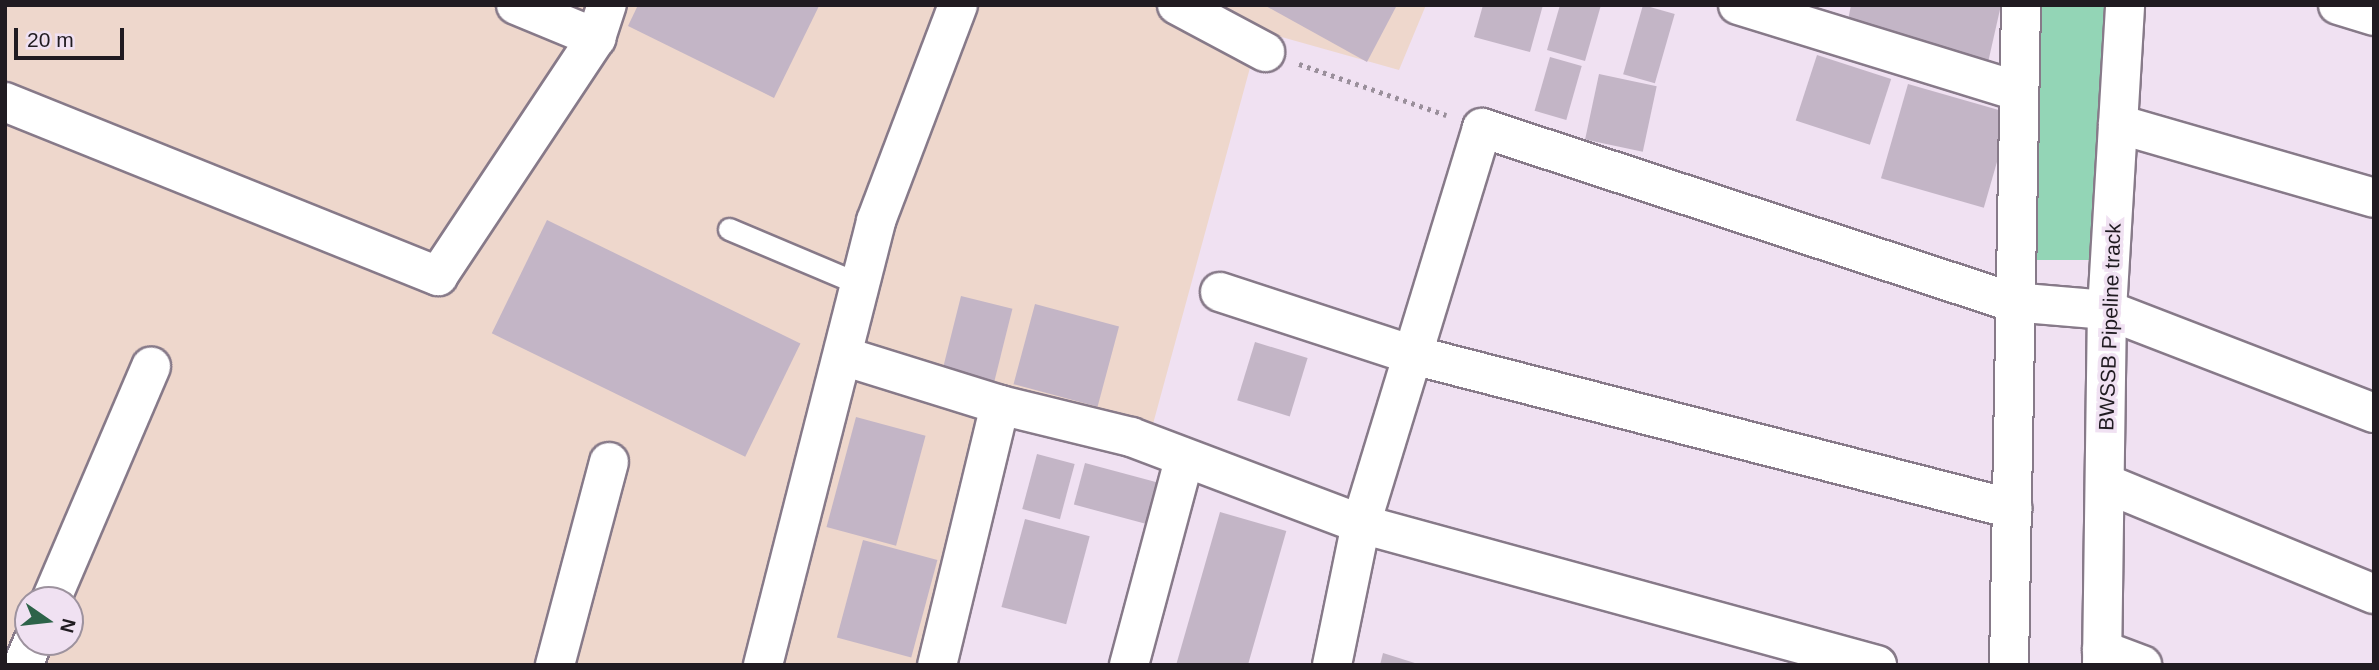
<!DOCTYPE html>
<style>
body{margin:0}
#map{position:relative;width:2379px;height:670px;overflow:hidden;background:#f0e1f2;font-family:Helvetica,sans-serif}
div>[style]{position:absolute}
.industrial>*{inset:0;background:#eed7cc}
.green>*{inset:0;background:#93d5b6;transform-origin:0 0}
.building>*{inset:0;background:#c3b5c6;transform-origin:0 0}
.path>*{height:4.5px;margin-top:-2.25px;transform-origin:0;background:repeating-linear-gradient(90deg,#9a8f9b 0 3.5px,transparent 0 8.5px)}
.roads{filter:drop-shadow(2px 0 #877a89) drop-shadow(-2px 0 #877a89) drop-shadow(0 2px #877a89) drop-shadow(0 -2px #877a89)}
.service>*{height:21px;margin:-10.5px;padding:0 10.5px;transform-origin:10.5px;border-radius:10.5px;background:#fff}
.minor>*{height:38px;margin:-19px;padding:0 19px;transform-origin:19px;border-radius:19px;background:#fff}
.tertiary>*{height:38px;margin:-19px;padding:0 19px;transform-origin:19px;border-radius:19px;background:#fff}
span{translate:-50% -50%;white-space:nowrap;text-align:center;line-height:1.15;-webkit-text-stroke:7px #f0e1f2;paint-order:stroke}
.street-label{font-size:21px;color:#201b21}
.frame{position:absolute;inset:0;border:7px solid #201b21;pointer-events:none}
.north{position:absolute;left:14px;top:586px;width:70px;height:70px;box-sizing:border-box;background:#f0e1f2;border:2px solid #9d929e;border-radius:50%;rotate:104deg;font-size:19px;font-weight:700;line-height:28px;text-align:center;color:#201b21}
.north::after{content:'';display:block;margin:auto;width:24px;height:32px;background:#2d6349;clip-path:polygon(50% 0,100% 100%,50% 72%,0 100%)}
.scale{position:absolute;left:14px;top:28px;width:110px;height:32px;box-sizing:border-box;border:4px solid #201b21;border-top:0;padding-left:9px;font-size:21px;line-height:24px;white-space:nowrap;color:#201b21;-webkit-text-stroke:5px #f0e1f2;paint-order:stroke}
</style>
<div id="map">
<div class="industrial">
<i style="clip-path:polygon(evenodd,5px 5px,1426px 5px,1399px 70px,1260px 31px,1150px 435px,1007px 393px,948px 665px,5px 665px,5px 5px,28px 600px,70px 600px,70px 642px,28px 642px,28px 600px)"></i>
</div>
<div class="green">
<i style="left:2037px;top:5px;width:73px;height:255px"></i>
</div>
<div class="building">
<i style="clip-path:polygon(638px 5px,817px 5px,819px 6px,774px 98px,628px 26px)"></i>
<i style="clip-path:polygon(1264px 5px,1397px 5px,1367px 62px)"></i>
<i style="clip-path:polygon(1483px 5px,1543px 5px,1530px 52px,1474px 37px)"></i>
<i style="clip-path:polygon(1560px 5px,1601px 5px,1585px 61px,1547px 50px)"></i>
<i style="left:1643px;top:5px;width:33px;height:72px;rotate:16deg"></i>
<i style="clip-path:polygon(1851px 5px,2001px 5px,1987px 67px,1845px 36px)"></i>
<i style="left:1817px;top:55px;width:78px;height:69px;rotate:18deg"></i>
<i style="left:1550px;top:57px;width:33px;height:56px;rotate:16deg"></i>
<i style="left:1599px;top:74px;width:59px;height:67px;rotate:12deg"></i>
<i style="left:1908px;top:84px;width:107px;height:98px;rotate:16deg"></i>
<i style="left:547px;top:220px;width:282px;height:126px;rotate:26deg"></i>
<i style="left:961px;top:296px;width:53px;height:80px;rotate:14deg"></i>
<i style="left:1035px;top:304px;width:87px;height:83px;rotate:15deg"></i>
<i style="left:1255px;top:342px;width:55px;height:61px;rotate:17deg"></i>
<i style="left:856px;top:417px;width:72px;height:114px;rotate:15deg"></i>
<i style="left:1037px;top:454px;width:39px;height:57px;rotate:15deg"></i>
<i style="left:1085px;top:463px;width:80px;height:43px;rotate:15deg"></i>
<i style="left:1220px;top:512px;width:69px;height:159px;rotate:16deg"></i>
<i style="left:1025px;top:519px;width:67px;height:91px;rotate:15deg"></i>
<i style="left:863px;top:540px;width:77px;height:101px;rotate:15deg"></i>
<i style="clip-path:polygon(1383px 653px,1418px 664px,1418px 665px,1380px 665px)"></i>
</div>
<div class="path">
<i style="left:1299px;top:64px;width:156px;rotate:19.1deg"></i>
</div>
<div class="roads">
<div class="service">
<i style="left:729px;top:229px;width:141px;rotate:22.9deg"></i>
</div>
<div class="minor">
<i style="left:516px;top:5px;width:87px;rotate:22.4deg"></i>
<i style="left:1177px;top:5px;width:100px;rotate:28.1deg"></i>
<i style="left:1738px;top:5px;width:293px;rotate:17.1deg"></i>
<i style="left:2338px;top:5px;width:38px;rotate:17deg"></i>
<i style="left:5px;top:102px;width:467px;rotate:21.9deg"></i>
<i style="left:438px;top:276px;width:286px;rotate:-56.4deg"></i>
<i style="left:596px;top:38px;width:35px;rotate:-72deg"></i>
<i style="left:2118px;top:124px;width:266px;rotate:16.1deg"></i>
<i style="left:1220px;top:292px;width:203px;rotate:18.1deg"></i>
<i style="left:1413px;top:355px;width:619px;rotate:14.4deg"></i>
<i style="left:843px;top:356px;width:164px;rotate:17.3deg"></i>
<i style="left:1000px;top:405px;width:268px;rotate:103.6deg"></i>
<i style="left:1000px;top:405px;width:135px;rotate:13.7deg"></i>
<i style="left:1131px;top:437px;width:246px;rotate:20.7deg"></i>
<i style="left:1361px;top:524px;width:535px;rotate:15.28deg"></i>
<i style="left:2107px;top:484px;width:289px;rotate:22.4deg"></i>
<i style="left:51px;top:600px;width:254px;rotate:-66.8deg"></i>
<i style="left:2102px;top:650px;width:43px;rotate:20.6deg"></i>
<i style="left:23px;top:665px;width:25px;rotate:-67deg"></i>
<i style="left:555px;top:665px;width:210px;rotate:-75.1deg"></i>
<i style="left:763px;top:665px;width:458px;rotate:-75.7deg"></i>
<i style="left:876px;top:221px;width:231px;rotate:-69.2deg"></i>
<i style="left:1129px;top:665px;width:212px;rotate:-75deg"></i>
<i style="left:1332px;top:665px;width:144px;rotate:-78.4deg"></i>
<i style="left:1361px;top:524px;width:414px;rotate:-73deg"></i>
<i style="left:1482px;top:128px;width:558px;rotate:18.18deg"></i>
<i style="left:2012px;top:302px;width:95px;rotate:4.8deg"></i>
<i style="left:2107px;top:310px;width:286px;rotate:21.1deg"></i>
<i style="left:2102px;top:665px;width:355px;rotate:-89.2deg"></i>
<i style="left:2107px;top:310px;width:306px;rotate:-86.6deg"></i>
</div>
<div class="tertiary">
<i style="left:2009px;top:665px;width:660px;rotate:-88.96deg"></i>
</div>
</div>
<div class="street-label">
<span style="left:2110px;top:327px;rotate:-88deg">BWSSB Pipeline track</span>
</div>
<div class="frame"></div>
<div class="north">N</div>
<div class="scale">20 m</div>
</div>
